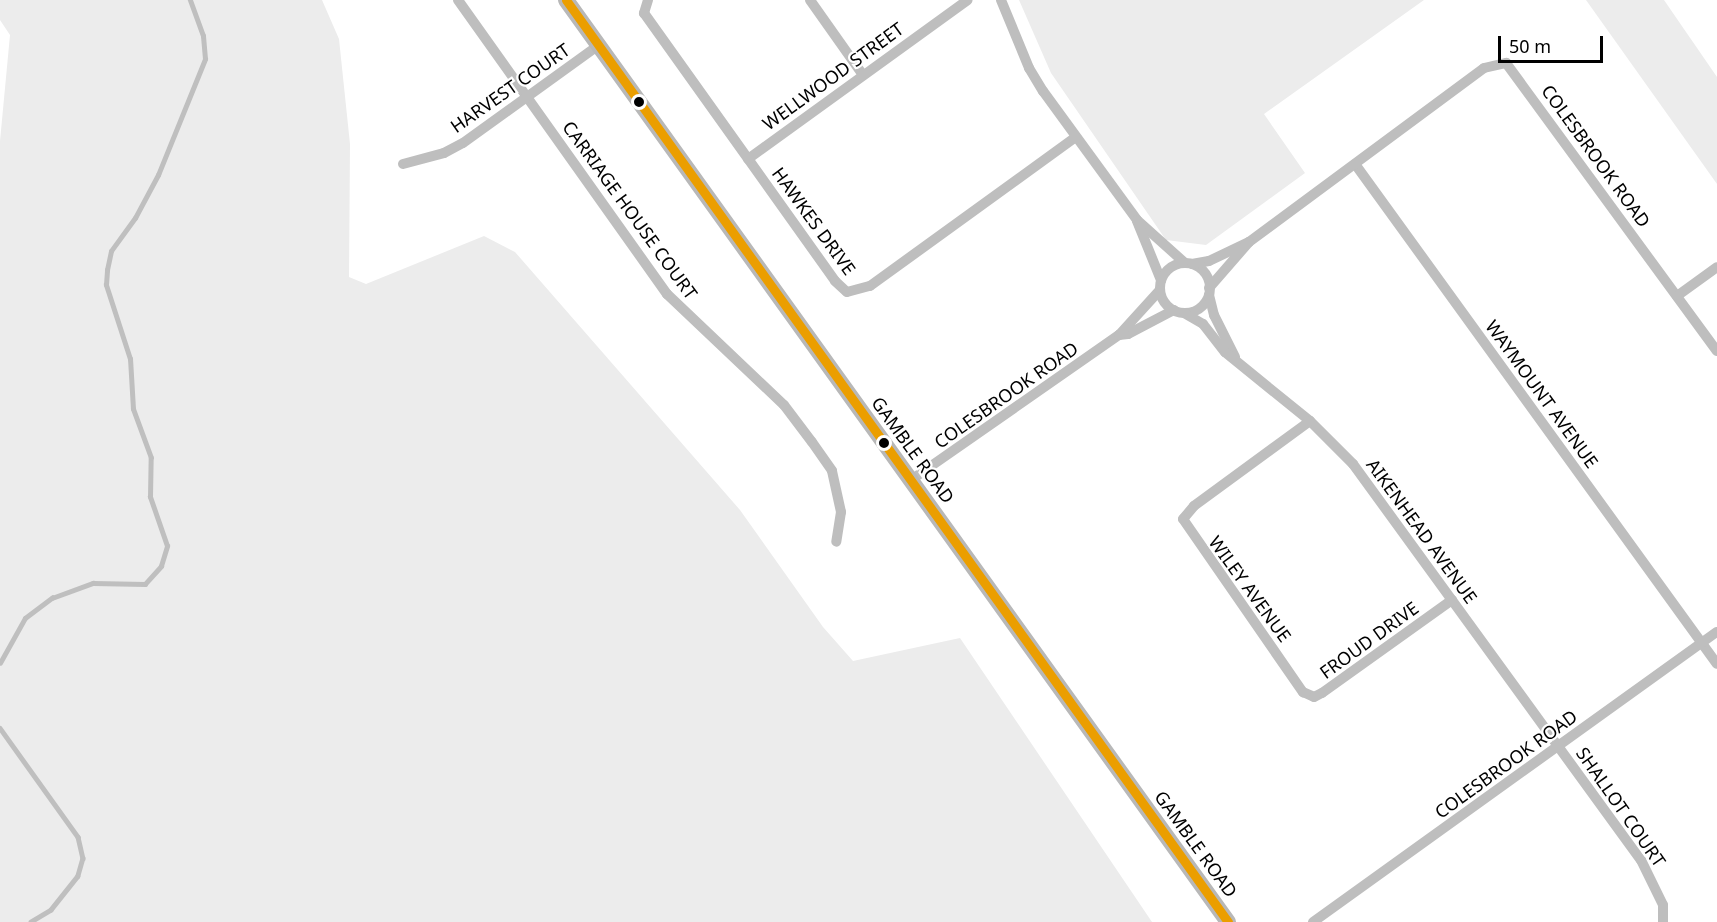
<!DOCTYPE html>
<style>
body{margin:0}
#map{position:relative;width:1717px;height:922px;overflow:hidden;background:#fff;font-family:"Noto Sans",sans-serif}
div>[style]{position:absolute}
.green>*{inset:0;background:#ececec}
.stream>*{height:4.5px;margin:-2.25px;padding:0 2.25px;transform-origin:2.25px;border-radius:2.25px;background:#bfbfbf}
.street>*{height:10px;margin:-5px;padding:0 5px;transform-origin:5px;border-radius:5px;background:#bebebe}
.street>.ring{margin:-5px;padding:0;box-sizing:content-box;background:none;border:10px solid #bebebe;border-radius:50%}
.secondary>*{height:16px;margin:-8px;padding:0 8px;transform-origin:8px;border-radius:8px;background:#b8b8b8}
.bus-1>*{height:9px;margin:-4.5px;padding:0 4.5px;transform-origin:4.5px;border-radius:4.5px;background:#eb9e00}
.dots>*{width:16px;height:16px;translate:-50% -50%;box-sizing:border-box;border:3px solid #fff;border-radius:50%}
span{translate:-50% -50%;white-space:nowrap;text-align:center;line-height:1.15;-webkit-text-stroke:4.5px #fff;paint-order:stroke}
.street-label{font-size:18px;color:#000}
.scale{position:absolute;left:1498px;top:36px;width:105px;height:27px;box-sizing:border-box;border:3px solid #000;border-top:0;padding-left:8px;font-size:18px;line-height:21px;white-space:nowrap;color:#000;-webkit-text-stroke:4px #fff;paint-order:stroke}
</style>
<div id="map">
<div class="green">
<i style="clip-path:polygon(0 0,322px 0,339px 39px,350px 144px,349px 277px,366px 284px,484px 236px,515px 252px,740px 510px,823px 627px,853px 661px,960px 638px,1152px 922px,0 922px,0 141px,10px 35px,0 20px)"></i>
<i style="clip-path:polygon(1019px 0,1424px 0,1264px 114px,1305px 173px,1206px 245px,1166px 240px,1051px 73px)"></i>
<i style="clip-path:polygon(1586px 0,1664px 0,1717px 77px,1717px 184px)"></i>
</div>
<div class="stream">
<i style="left:0;top:663px;width:51px;rotate:-60.9deg"></i>
<i style="left:25px;top:618px;width:34px;rotate:-37deg"></i>
<i style="left:52px;top:598px;width:44px;rotate:-20.1deg"></i>
<i style="left:93px;top:583px;width:52px;rotate:1.1deg"></i>
<i style="left:145px;top:584px;width:24px;rotate:-48deg"></i>
<i style="left:161px;top:566px;width:21px;rotate:-73deg"></i>
<i style="left:167px;top:546px;width:52px;rotate:-109.1deg"></i>
<i style="left:150px;top:497px;width:39px;rotate:-89deg"></i>
<i style="left:151px;top:458px;width:52px;rotate:-110.2deg"></i>
<i style="left:133px;top:409px;width:50px;rotate:-93.4deg"></i>
<i style="left:130px;top:359px;width:78px;rotate:-108deg"></i>
<i style="left:106px;top:285px;width:15px;rotate:-86deg"></i>
<i style="left:107px;top:270px;width:19px;rotate:-78deg"></i>
<i style="left:111px;top:251px;width:41px;rotate:-54deg"></i>
<i style="left:135px;top:218px;width:49px;rotate:-61.9deg"></i>
<i style="left:158px;top:175px;width:125px;rotate:-67.9deg"></i>
<i style="left:205px;top:59px;width:23px;rotate:-95deg"></i>
<i style="left:203px;top:36px;width:38px;rotate:-110deg"></i>
<i style="left:0;top:728px;width:134px;rotate:54.4deg"></i>
<i style="left:78px;top:837px;width:22px;rotate:77deg"></i>
<i style="left:83px;top:858px;width:19px;rotate:106deg"></i>
<i style="left:78px;top:876px;width:43px;rotate:128.5deg"></i>
<i style="left:51px;top:910px;width:23px;rotate:149deg"></i>
</div>
<div class="street">
<i style="left:458px;top:0;width:361px;rotate:54.6deg"></i>
<i style="left:667px;top:294px;width:161px;rotate:43.5deg"></i>
<i style="left:784px;top:405px;width:46px;rotate:52.9deg"></i>
<i style="left:812px;top:442px;width:35px;rotate:55deg"></i>
<i style="left:832px;top:471px;width:42px;rotate:77.6deg"></i>
<i style="left:841px;top:512px;width:30px;rotate:99deg"></i>
<i style="left:648px;top:0;width:14px;rotate:107deg"></i>
<i style="left:644px;top:13px;width:329px;rotate:54.5deg"></i>
<i style="left:835px;top:281px;width:16px;rotate:43deg"></i>
<i style="left:847px;top:292px;width:24px;rotate:-15deg"></i>
<i style="left:870px;top:286px;width:254px;rotate:-35.9deg"></i>
<i style="left:810px;top:0;width:92px;rotate:54.8deg"></i>
<i style="left:1001px;top:0;width:74px;rotate:67.6deg"></i>
<i style="left:1029px;top:68px;width:27px;rotate:59deg"></i>
<i style="left:1043px;top:91px;width:160px;rotate:53.9deg"></i>
<i style="left:1137px;top:220px;width:64px;rotate:41.9deg"></i>
<i style="left:748px;top:159px;width:271px;rotate:-35.9deg"></i>
<i style="left:403px;top:164px;width:42px;rotate:-15deg"></i>
<i style="left:444px;top:153px;width:21px;rotate:-28deg"></i>
<i style="left:463px;top:143px;width:168px;rotate:-35.8deg"></i>
<i style="left:1355px;top:164px;width:617px;rotate:54.1deg"></i>
<i style="left:1137px;top:221px;width:64px;rotate:67.9deg"></i>
<i class="ring" style="left:1160px;top:263px;width:40px;height:40px"></i>
<i style="left:1192px;top:264px;width:17px;rotate:-10deg"></i>
<i style="left:1209px;top:261px;width:44px;rotate:-25.4deg"></i>
<i style="left:1249px;top:242px;width:292px;rotate:-36.5deg"></i>
<i style="left:1484px;top:68px;width:23px;rotate:-13deg"></i>
<i style="left:1506px;top:63px;width:357px;rotate:53.8deg"></i>
<i style="left:1209px;top:288px;width:61px;rotate:-49deg"></i>
<i style="left:1209px;top:295px;width:21px;rotate:76deg"></i>
<i style="left:1214px;top:315px;width:47px;rotate:63.4deg"></i>
<i style="left:1677px;top:296px;width:49px;rotate:-35.9deg"></i>
<i style="left:1184px;top:313px;width:22px;rotate:30deg"></i>
<i style="left:1203px;top:324px;width:36px;rotate:52deg"></i>
<i style="left:1225px;top:352px;width:109px;rotate:39.1deg"></i>
<i style="left:1310px;top:421px;width:61px;rotate:45deg"></i>
<i style="left:1353px;top:464px;width:490px;rotate:54deg"></i>
<i style="left:1641px;top:860px;width:50px;rotate:63.9deg"></i>
<i style="left:1663px;top:905px;width:17px;rotate:90deg"></i>
<i style="left:1119px;top:335px;width:9px;rotate:-6deg"></i>
<i style="left:1128px;top:334px;width:52px;rotate:-27.6deg"></i>
<i style="left:1310px;top:421px;width:144px;rotate:143.8deg"></i>
<i style="left:1194px;top:506px;width:17px;rotate:130deg"></i>
<i style="left:1183px;top:519px;width:211px;rotate:55.3deg"></i>
<i style="left:1303px;top:692px;width:12px;rotate:24deg"></i>
<i style="left:1314px;top:697px;width:9px;rotate:-27deg"></i>
<i style="left:1322px;top:693px;width:160px;rotate:-35.6deg"></i>
<i style="left:911px;top:480px;width:254px;rotate:-34.9deg"></i>
<i style="left:1119px;top:335px;width:61px;rotate:-47.7deg"></i>
<i style="left:1313px;top:922px;width:497px;rotate:-35.7deg"></i>
</div>
<div class="secondary">
<i style="left:566px;top:0;width:1135px;rotate:54.32deg"></i>
</div>
<div class="bus-1">
<i style="left:566px;top:0;width:1135px;rotate:54.32deg"></i>
</div>
<div class="dots">
<i style="left:639px;top:102px;background:#000"></i>
<i style="left:884px;top:443px;background:#000"></i>
</div>
<div class="street-label">
<span style="left:833px;top:76px;rotate:-36deg">WELLWOOD STREET</span>
<span style="left:510px;top:88px;rotate:-35deg">HARVEST COURT</span>
<span style="left:1596px;top:156px;rotate:54deg">COLESBROOK ROAD</span>
<span style="left:630px;top:210px;rotate:54deg">CARRIAGE HOUSE COURT</span>
<span style="left:814px;top:221px;rotate:54deg">HAWKES DRIVE</span>
<span style="left:1542px;top:394px;rotate:54deg">WAYMOUNT AVENUE</span>
<span style="left:1006px;top:395px;rotate:-35deg">COLESBROOK ROAD</span>
<span style="left:913px;top:450px;rotate:54deg">GAMBLE ROAD</span>
<span style="left:1422px;top:531px;rotate:54deg">AIKENHEAD AVENUE</span>
<span style="left:1250px;top:589px;rotate:54deg">WILEY AVENUE</span>
<span style="left:1369px;top:640px;rotate:-36deg">FROUD DRIVE</span>
<span style="left:1506px;top:764px;rotate:-36deg">COLESBROOK ROAD</span>
<span style="left:1621px;top:807px;rotate:55deg">SHALLOT COURT</span>
<span style="left:1196px;top:844px;rotate:54deg">GAMBLE ROAD</span>
</div>
<div class="scale">50 m</div>
</div>
